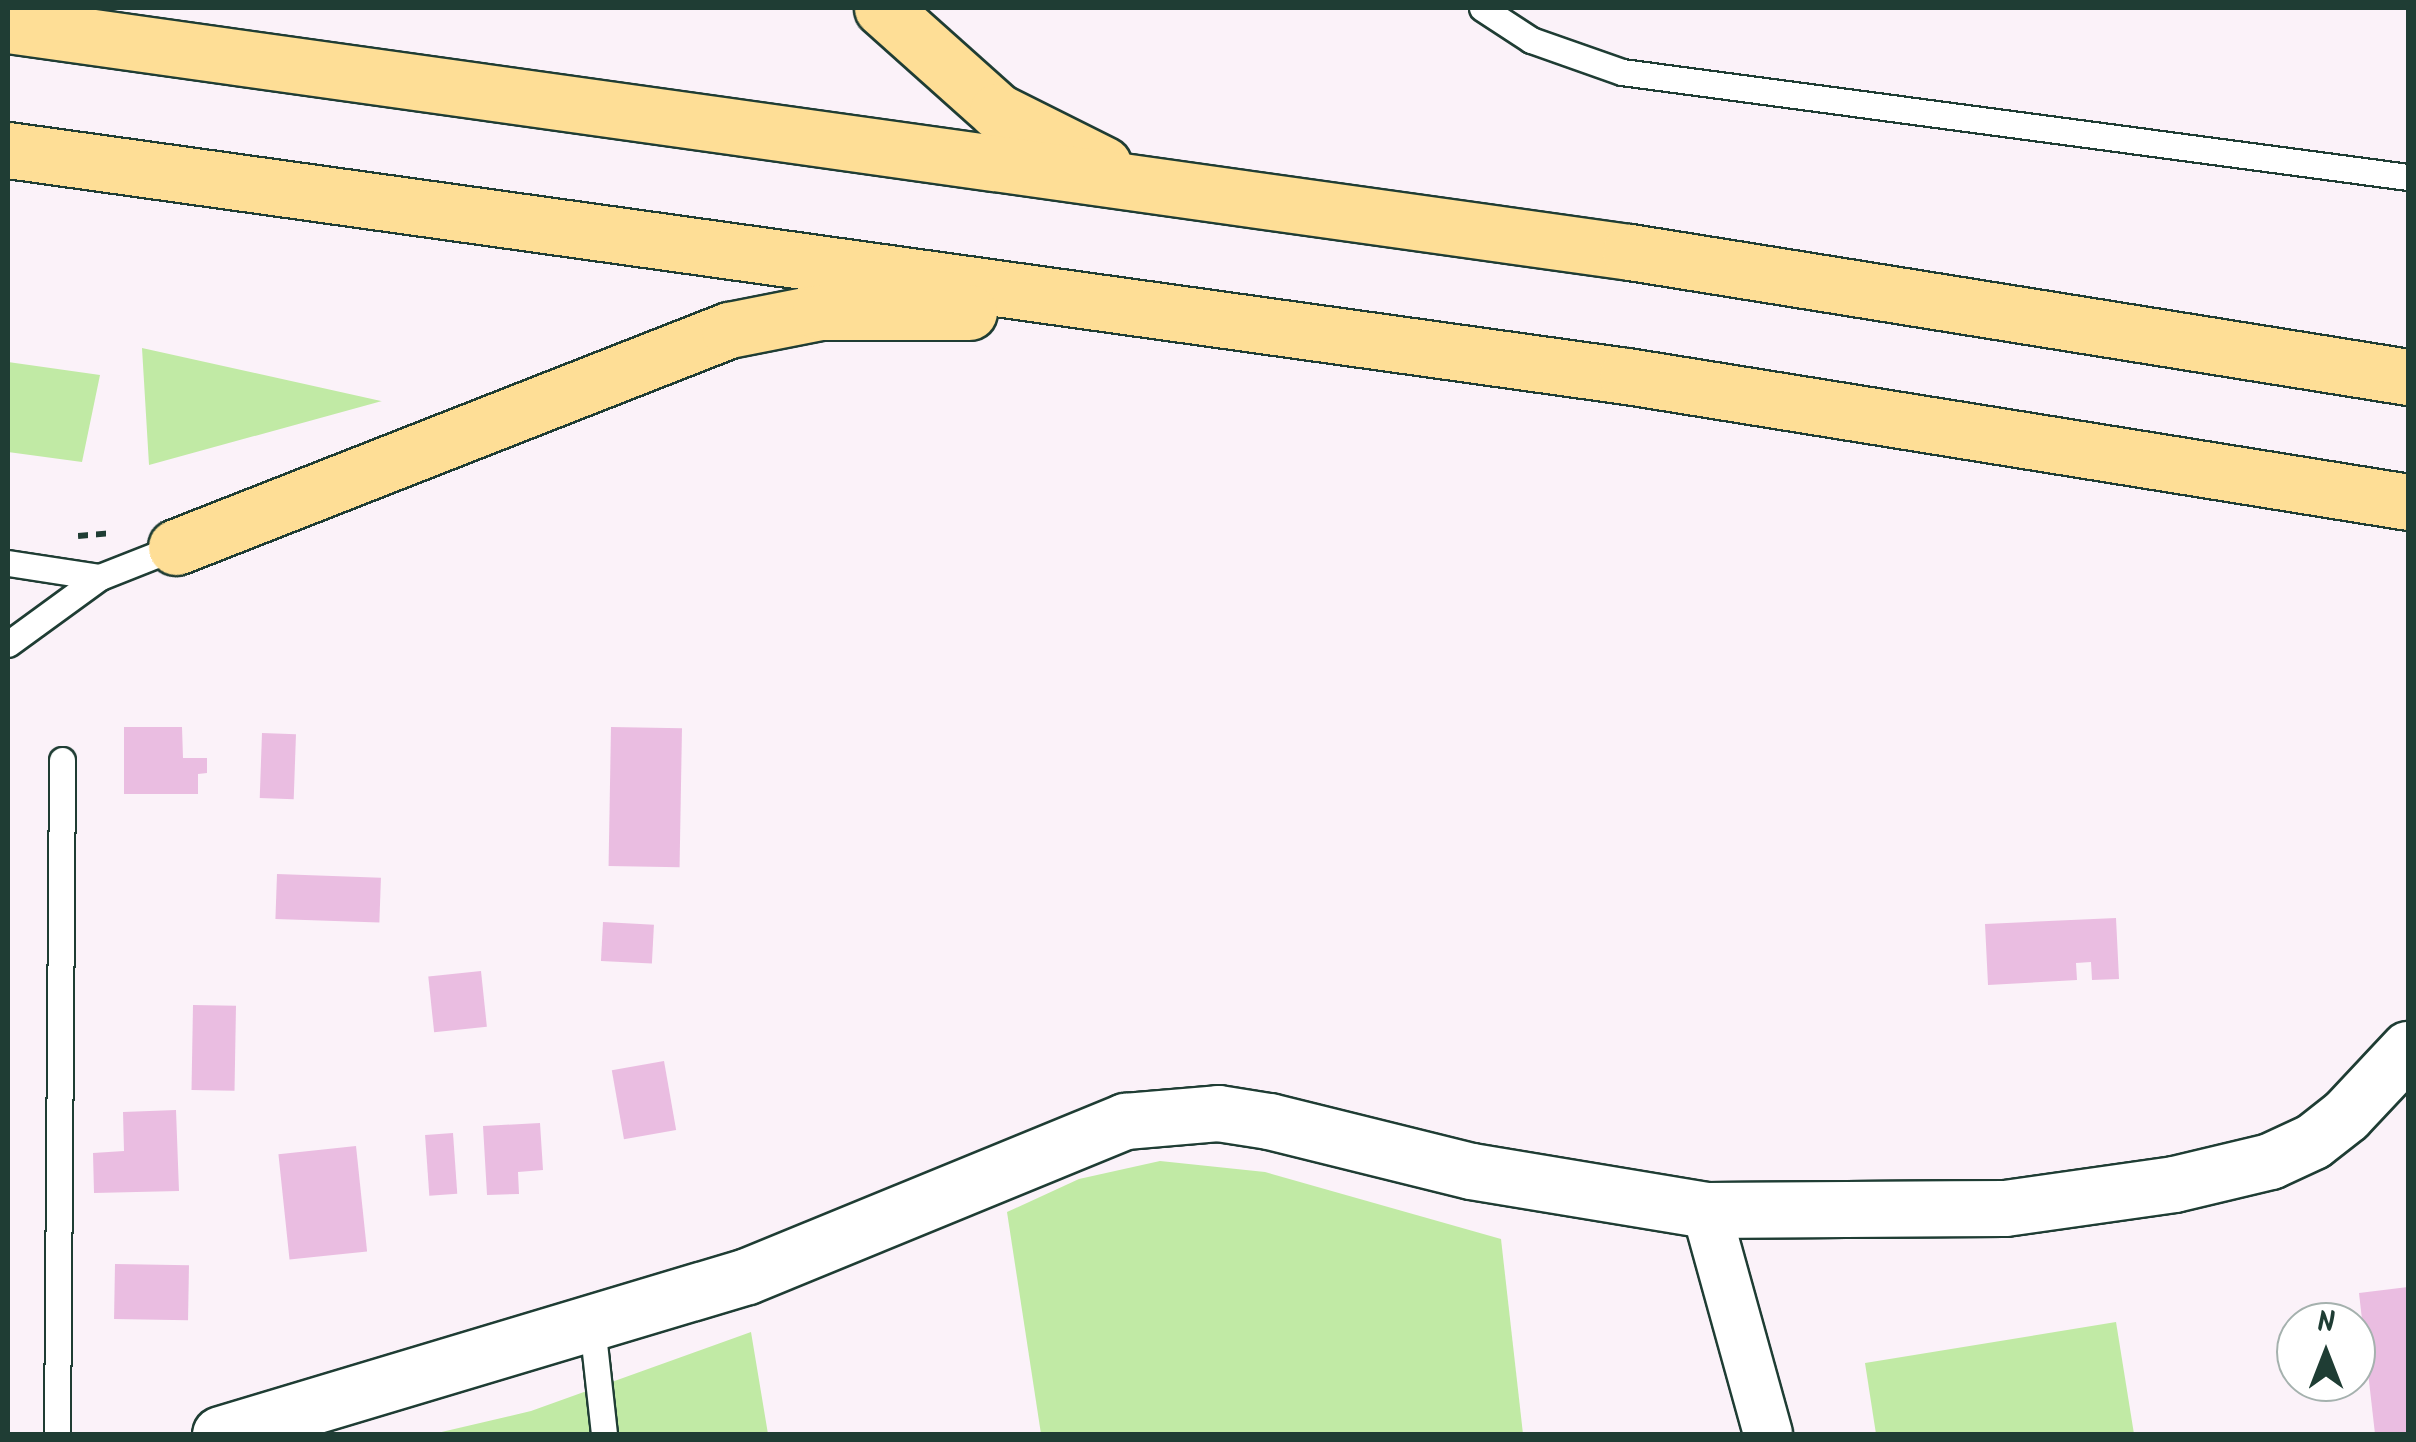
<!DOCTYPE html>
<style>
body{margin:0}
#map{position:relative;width:2416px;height:1442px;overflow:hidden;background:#fbf2f9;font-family:Kalam,sans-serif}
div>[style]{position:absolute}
.green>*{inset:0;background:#c1eaa5}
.building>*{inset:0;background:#eabde1;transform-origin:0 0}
.path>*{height:6px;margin-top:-3px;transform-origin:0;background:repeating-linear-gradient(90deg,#1f3d34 0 10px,transparent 0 18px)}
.roads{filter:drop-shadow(2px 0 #1f3d34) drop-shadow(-2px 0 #1f3d34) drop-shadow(0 2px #1f3d34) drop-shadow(0 -2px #1f3d34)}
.service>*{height:25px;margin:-12.5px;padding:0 12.5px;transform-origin:12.5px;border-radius:12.5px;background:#fff}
.minor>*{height:48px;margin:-24px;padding:0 24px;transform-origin:24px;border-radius:24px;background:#fff}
.tertiary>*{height:55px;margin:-27.5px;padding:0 27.5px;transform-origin:27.5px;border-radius:27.5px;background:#fff}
.motorway>*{height:55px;margin:-27.5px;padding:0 27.5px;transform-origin:27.5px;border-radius:27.5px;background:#fede96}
span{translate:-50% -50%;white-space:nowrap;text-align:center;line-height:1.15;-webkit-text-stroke:9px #fff;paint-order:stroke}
.frame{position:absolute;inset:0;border:10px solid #1f3d34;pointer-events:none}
.north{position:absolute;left:2276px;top:1302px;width:100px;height:100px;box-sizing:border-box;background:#fff;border:2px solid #a5b1ae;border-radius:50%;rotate:0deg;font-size:28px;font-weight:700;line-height:40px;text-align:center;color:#1f3d34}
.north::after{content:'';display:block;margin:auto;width:35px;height:45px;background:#1f3d34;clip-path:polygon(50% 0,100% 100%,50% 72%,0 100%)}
</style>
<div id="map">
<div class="green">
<i style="clip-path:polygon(142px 348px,381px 401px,382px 401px,149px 465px)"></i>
<i style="clip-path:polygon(8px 362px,100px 375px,82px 462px,8px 452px)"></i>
<i style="clip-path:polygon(1160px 1161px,1265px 1172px,1501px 1239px,1523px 1434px,1041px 1434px,1007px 1212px,1079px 1179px)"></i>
<i style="clip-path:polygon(2116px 1322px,2134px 1434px,1876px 1434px,1865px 1363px)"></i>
<i style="clip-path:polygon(751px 1332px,768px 1434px,433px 1434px,531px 1411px)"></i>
</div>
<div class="building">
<i style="clip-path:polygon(124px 727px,182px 727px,183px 758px,207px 758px,207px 773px,198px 774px,198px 794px,124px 794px)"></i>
<i style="left:611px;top:727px;width:71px;height:139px;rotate:1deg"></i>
<i style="left:262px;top:733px;width:34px;height:65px;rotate:2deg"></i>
<i style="left:277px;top:874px;width:104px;height:45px;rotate:2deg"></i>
<i style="clip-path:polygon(2116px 918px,2119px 979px,2092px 980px,2091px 962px,2076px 963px,2077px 980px,1988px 985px,1985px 924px)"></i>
<i style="left:603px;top:922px;width:51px;height:39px;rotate:3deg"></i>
<i style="left:481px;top:971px;width:56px;height:53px;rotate:84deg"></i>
<i style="left:193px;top:1005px;width:43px;height:85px;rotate:1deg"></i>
<i style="left:664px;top:1061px;width:70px;height:53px;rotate:80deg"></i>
<i style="clip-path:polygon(176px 1110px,179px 1191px,94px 1193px,93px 1153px,124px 1151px,123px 1112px)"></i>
<i style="clip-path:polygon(540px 1123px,543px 1170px,518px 1172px,519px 1194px,487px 1195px,483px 1126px)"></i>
<i style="left:453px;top:1133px;width:61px;height:28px;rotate:86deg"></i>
<i style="left:356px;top:1146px;width:106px;height:78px;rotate:84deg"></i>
<i style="left:115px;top:1264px;width:74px;height:55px;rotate:1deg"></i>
<i style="clip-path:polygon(2408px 1287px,2408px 1434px,2375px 1434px,2359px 1293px)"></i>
</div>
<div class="path">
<i style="left:78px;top:536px;width:33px;rotate:-5deg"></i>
</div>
<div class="roads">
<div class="service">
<i style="left:1482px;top:8px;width:59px;rotate:33.1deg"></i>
<i style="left:1531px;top:40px;width:96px;rotate:19.4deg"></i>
<i style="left:1622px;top:72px;width:793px;rotate:7.61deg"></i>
<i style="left:8px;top:563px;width:93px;rotate:8.7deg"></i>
<i style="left:8px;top:644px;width:114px;rotate:-36.1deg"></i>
<i style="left:100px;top:577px;width:82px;rotate:-21.5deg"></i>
<i style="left:592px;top:1325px;width:110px;rotate:83.7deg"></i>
<i style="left:57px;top:1434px;width:674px;rotate:-89.57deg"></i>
</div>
<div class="minor">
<i style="left:1706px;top:1210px;width:232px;rotate:74.5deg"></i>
</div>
<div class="tertiary">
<i style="left:220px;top:1434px;width:550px;rotate:-16.69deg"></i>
<i style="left:747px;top:1276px;width:409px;rotate:-22.3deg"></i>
<i style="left:1125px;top:1121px;width:93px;rotate:-4.9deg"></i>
<i style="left:1218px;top:1113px;width:52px;rotate:8.9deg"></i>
<i style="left:1269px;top:1121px;width:208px;rotate:13.9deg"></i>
<i style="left:1471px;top:1171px;width:238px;rotate:9.4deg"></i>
<i style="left:1706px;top:1210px;width:299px;rotate:-0.4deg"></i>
<i style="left:2005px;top:1208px;width:171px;rotate:-8.1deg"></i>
<i style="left:2174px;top:1184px;width:99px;rotate:-13.5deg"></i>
<i style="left:2270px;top:1161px;width:47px;rotate:-24.9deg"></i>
<i style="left:2313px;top:1141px;width:42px;rotate:-38.2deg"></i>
<i style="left:2346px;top:1115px;width:91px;rotate:-46.8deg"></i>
</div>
<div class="motorway">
<i style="left:882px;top:8px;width:154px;rotate:41.8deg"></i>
<i style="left:997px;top:111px;width:119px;rotate:26.6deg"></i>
<i style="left:8px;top:25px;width:1638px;rotate:7.97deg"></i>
<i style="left:1630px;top:252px;width:788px;rotate:9.13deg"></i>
<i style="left:8px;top:150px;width:1635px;rotate:7.95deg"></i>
<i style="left:1627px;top:376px;width:791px;rotate:9.16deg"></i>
<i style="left:176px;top:547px;width:594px;rotate:-21.43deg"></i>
<i style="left:729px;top:330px;width:93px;rotate:-11.2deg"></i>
<i style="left:820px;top:312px;width:149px"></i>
</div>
</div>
<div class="frame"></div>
<div class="north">N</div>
</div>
